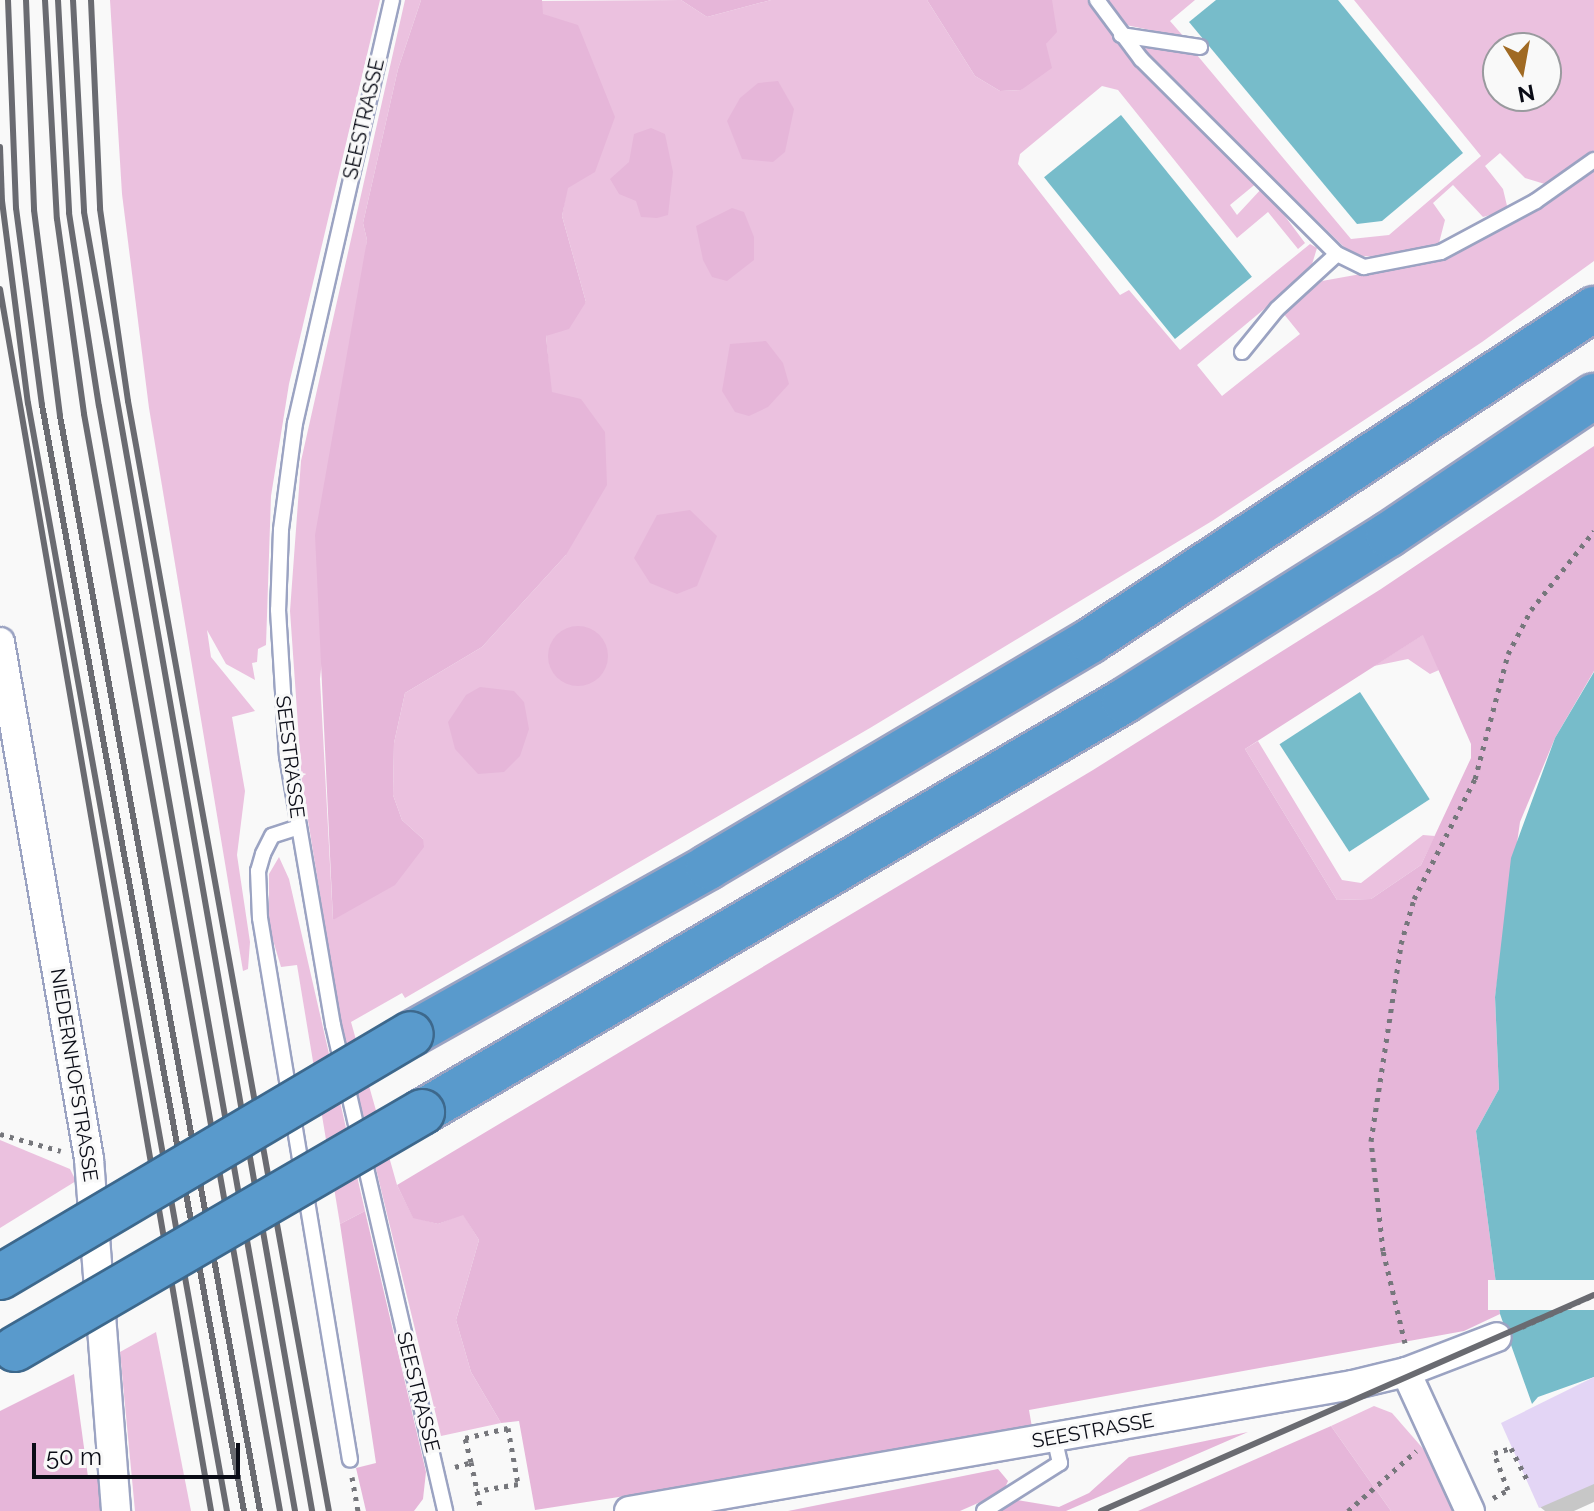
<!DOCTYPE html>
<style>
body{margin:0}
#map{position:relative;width:1594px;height:1511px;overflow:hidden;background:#f9f9f9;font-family:Raleway,sans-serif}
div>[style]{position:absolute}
.green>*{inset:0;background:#ebc1df}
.forest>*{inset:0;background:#e6b6d9}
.round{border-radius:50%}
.water>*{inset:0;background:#77bcca;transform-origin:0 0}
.pier>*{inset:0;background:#f9f9f9;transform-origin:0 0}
.shadow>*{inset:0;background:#0003}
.building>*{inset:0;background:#e3d5f5}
.path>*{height:5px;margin-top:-2.5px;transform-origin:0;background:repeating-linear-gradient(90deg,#76777c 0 4px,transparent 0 10px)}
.roads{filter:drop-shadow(2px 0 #9ba3c2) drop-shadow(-2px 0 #9ba3c2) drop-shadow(0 2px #9ba3c2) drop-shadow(0 -2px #9ba3c2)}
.service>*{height:14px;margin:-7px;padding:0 7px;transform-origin:7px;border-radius:7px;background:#fff}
.minor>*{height:28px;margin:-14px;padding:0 14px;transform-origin:14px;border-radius:14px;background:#fff}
.motorway>*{height:44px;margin:-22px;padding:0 22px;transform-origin:22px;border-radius:22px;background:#599acc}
.rail>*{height:6px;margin:-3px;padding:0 3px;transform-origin:3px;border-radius:3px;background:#6a6b71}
.bridges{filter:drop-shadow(2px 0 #3d688c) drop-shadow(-2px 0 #3d688c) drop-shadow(0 2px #3d688c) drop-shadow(0 -2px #3d688c)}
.motorway-bridge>*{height:44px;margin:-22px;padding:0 22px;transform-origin:22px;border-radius:22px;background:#599acc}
span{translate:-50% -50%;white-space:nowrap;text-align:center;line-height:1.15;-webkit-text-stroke:6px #f9f9f9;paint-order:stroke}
.street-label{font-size:20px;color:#0a0c16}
.north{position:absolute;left:1482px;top:32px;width:80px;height:80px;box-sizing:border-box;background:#f9f9f9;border:2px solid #999a9e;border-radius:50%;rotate:169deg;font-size:22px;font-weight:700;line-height:32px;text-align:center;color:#0a0c16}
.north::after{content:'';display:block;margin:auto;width:28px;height:36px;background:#a06a23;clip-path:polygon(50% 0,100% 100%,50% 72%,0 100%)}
.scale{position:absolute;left:32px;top:1443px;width:208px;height:36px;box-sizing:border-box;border:4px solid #0a0c16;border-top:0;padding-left:10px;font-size:24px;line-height:28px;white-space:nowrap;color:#0a0c16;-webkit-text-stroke:6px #f9f9f9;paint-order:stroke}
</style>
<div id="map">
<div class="green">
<i style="clip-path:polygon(110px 0,380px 0,289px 384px,271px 496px,266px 645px,258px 649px,257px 662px,252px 663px,255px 680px,226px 664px,207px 630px,211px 657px,255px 711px,232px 717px,245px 791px,237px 855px,250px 942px,248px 969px,243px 971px,149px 408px,122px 194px)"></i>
<i style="clip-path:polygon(405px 0,421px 0,398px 69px,363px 223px,367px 240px,320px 679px,333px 920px,423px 839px,402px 820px,393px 795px,394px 743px,405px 693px,482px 647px,566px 555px,546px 336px,586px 302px,562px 216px,567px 188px,539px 1px,681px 0,707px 17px,771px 0,927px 0,975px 76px,1000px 91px,1021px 90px,1046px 44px,1052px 0,1089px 0,1136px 61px,1258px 182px,1230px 205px,1237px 215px,1263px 187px,1305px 243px,1298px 249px,1268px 212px,1237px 238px,1118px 90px,1102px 86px,1020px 154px,1018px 164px,1120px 295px,1129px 290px,1180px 350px,1310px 244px,1317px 248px,1310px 271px,1197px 365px,1222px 396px,1300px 334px,1283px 313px,1322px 281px,1444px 259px,1539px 206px,1594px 166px,1594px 261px,1482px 342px,1212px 521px,870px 728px,405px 998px,402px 993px,351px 1022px,397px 1185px,413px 1217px,438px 1224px,463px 1214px,479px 1240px,456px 1320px,471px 1372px,501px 1423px,441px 1436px,341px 1025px,302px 783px,290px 611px,301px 461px)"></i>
<i style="clip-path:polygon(1106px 0,1195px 0,1170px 21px,1184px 37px,1121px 24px)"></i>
<i style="clip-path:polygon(evenodd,1354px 0,1594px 0,1594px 152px,1548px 185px,1525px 178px,1500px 153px,1485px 166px,1503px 189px,1508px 210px,1483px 217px,1453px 185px,1433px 203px,1445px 220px,1439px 243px,1384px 257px,1360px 256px,1347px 250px,1135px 42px,1197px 55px,1351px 239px,1389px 235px,1481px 156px,1354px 0,1498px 48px,1546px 48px,1546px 96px,1498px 96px,1498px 48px)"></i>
<i style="clip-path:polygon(1424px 634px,1439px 670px,1430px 674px,1408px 659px,1374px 666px)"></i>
<i style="clip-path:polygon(1258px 741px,1342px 880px,1361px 883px,1423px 835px,1435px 836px,1421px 865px,1371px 899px,1337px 900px,1245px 749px)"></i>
<i style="clip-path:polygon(279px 857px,289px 879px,365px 1211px,340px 1224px,297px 965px,281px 967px,269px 927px,269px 874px)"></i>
<i style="clip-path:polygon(0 1140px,70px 1169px,76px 1181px,0 1228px)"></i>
<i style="clip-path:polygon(156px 1332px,191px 1511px,135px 1511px,120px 1352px)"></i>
<i style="clip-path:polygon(1374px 1406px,1392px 1413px,1426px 1452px,1454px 1511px,1391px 1511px,1331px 1426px)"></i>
</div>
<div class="forest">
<i style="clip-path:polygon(421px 0,542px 0,543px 14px,578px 25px,615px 117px,595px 172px,568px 188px,562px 216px,586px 302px,569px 329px,546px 336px,552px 392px,581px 399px,605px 432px,607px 485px,566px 555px,482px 647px,405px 693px,394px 743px,393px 795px,402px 820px,423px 839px,424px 847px,395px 885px,333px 920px,315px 535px,367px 240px,363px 223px,398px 69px)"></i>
<i style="clip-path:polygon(681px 0,771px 0,707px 17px)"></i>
<i style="clip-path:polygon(927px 0,1052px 0,1057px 32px,1046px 44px,1052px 68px,1021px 90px,1000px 91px,975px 76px)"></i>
<i style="clip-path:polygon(778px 81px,794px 109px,785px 152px,773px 162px,742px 159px,727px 121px,740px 98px,758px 83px)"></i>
<i style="clip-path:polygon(651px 128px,665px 134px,673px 172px,668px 215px,657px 218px,641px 217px,636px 201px,619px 194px,610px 179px,629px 162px,634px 134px)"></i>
<i style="clip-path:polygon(732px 208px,744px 212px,754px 237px,754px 260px,727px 281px,712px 277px,703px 260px,696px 226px)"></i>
<i style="clip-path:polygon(766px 341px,783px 363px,789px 384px,768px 407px,749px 416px,735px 412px,722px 391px,730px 344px)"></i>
<i style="clip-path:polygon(evenodd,1594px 446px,1594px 671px,1555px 738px,1520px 822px,1495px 997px,1499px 1089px,1476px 1131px,1500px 1314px,1464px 1331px,1029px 1410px,1033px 1433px,535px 1510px,519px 1421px,501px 1423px,471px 1372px,456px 1320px,479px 1240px,463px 1215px,438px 1224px,413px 1218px,397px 1185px,1093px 770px,1381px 589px,1594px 446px,1423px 635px,1471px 744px,1471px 758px,1421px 865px,1371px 899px,1337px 900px,1245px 749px,1423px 635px)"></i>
<i style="clip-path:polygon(690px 510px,717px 536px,697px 586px,677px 594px,650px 583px,634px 558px,657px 515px)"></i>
<i class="round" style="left:548px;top:626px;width:60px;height:60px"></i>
<i style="clip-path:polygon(480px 687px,514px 691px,524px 702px,529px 729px,520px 756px,504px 772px,478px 774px,455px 749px,448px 722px,466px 695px)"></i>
<i style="clip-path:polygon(365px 1211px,426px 1472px,423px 1499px,414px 1511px,366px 1511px,356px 1468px,376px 1463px,340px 1224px)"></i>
<i style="clip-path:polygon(74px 1374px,88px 1477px,100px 1479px,102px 1511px,0 1511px,0 1411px)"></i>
<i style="clip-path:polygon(1331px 1426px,1391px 1511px,1138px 1511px)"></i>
<i style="clip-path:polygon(1248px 1432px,1066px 1511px,998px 1511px,1017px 1500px,1059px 1507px,1089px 1493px,1129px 1457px)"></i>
<i style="clip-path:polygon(998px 1469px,1008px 1481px,1003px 1492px,960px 1511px,788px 1511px)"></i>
</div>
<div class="water">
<i style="clip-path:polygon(1216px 0,1338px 0,1463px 153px,1382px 221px,1357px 224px,1189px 22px)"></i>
<i style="left:1121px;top:115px;width:208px;height:99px;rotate:51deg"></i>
<i style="clip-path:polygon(1594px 672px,1594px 1377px,1538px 1397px,1532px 1404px,1500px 1314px,1476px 1131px,1499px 1089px,1495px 997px,1511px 858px,1555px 738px)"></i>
<i style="left:1360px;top:692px;width:128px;height:96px;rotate:57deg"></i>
</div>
<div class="pier">
<i style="left:1594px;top:1280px;width:30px;height:106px;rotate:90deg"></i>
</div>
<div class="shadow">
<i style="clip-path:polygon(1594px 1381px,1594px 1502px,1574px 1511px,1545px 1511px,1540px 1507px)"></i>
</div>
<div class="building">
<i style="clip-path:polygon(1594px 1377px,1594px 1484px,1539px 1508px,1501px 1423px)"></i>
</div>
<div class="path">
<i style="left:0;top:1134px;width:63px;rotate:15.6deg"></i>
<i style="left:1522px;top:1327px;width:79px;rotate:-24deg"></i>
<i style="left:1405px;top:1343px;width:95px;rotate:-103.4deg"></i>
<i style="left:1383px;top:1251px;width:111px;rotate:-96.2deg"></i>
<i style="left:1371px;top:1141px;width:199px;rotate:-81.3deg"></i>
<i style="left:1401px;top:944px;width:47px;rotate:-73.9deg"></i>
<i style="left:1414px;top:899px;width:135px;rotate:-63.1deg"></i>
<i style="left:1475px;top:779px;width:129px;rotate:-75.2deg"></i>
<i style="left:1508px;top:654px;width:50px;rotate:-62.4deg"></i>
<i style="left:1531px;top:610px;width:101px;rotate:-51.4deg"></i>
<i style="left:471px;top:1462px;width:30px;rotate:78deg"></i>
<i style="left:455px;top:1467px;width:17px;rotate:-17deg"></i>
<i style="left:471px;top:1462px;width:25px;rotate:-104deg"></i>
<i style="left:465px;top:1438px;width:44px;rotate:-13.1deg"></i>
<i style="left:508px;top:1428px;width:57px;rotate:79.9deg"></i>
<i style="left:518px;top:1484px;width:42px;rotate:170.3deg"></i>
<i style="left:477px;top:1491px;width:20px;rotate:79deg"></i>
<i style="left:352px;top:1477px;width:35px;rotate:80deg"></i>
<i style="left:1493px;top:1498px;width:17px;rotate:-28deg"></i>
<i style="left:1508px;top:1490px;width:40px;rotate:-111deg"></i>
<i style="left:1494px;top:1453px;width:18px;rotate:-16deg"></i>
<i style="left:1511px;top:1448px;width:36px;rotate:63deg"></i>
<i style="left:1348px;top:1511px;width:91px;rotate:-41.4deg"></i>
</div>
<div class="roads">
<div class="service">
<i style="left:392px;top:0;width:434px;rotate:102.9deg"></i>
<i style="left:295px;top:423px;width:108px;rotate:97.5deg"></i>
<i style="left:281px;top:530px;width:80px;rotate:92.1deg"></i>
<i style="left:278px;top:610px;width:146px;rotate:86.5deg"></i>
<i style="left:287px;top:756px;width:273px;rotate:80.3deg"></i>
<i style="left:333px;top:1025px;width:499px;rotate:77deg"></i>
<i style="left:1097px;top:0;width:74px;rotate:53.3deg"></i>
<i style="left:1141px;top:59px;width:276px;rotate:44.9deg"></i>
<i style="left:1337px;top:254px;width:30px;rotate:26deg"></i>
<i style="left:1364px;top:267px;width:78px;rotate:-11deg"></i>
<i style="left:1441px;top:252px;width:108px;rotate:-28.2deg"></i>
<i style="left:1536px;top:201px;width:71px;rotate:-35.3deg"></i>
<i style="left:1121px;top:35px;width:80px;rotate:8.6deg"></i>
<i style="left:1242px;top:352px;width:55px;rotate:-50.9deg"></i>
<i style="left:1277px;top:309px;width:81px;rotate:-42.5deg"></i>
<i style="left:299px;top:827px;width:28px;rotate:162deg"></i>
<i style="left:272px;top:836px;width:20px;rotate:117deg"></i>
<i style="left:263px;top:854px;width:18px;rotate:106deg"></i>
<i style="left:258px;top:871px;width:47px;rotate:87.6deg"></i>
<i style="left:260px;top:918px;width:549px;rotate:80.57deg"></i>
<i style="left:984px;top:1511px;width:90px;rotate:-32.3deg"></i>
<i style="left:1060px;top:1463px;width:26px;rotate:-103deg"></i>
</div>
<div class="minor">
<i style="left:0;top:642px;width:525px;rotate:80.23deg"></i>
<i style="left:89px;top:1159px;width:353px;rotate:85.6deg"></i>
<i style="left:1406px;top:1372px;width:153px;rotate:65.3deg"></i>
<i style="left:629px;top:1511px;width:734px;rotate:-9.89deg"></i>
<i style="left:1352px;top:1385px;width:56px;rotate:-13.5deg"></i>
<i style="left:1406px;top:1372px;width:97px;rotate:-21deg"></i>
</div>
<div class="motorway">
<i style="left:411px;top:1034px;width:341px;rotate:-29.3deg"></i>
<i style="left:708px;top:867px;width:444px;rotate:-30.6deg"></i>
<i style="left:1090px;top:641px;width:604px;rotate:-33.37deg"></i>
<i style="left:422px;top:1112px;width:813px;rotate:-30.35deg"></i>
<i style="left:1124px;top:701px;width:312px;rotate:-32.2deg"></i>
<i style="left:1388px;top:535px;width:249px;rotate:-34deg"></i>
</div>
</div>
<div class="rail">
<i style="left:8px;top:0;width:208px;rotate:87.8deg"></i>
<i style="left:16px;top:208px;width:199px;rotate:82.5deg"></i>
<i style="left:42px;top:405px;width:1124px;rotate:79.65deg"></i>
<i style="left:26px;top:0;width:210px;rotate:87.8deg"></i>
<i style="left:34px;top:210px;width:208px;rotate:82.8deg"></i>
<i style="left:60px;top:416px;width:1113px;rotate:79.65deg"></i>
<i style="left:45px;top:0;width:219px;rotate:86.9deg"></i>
<i style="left:57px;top:219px;width:197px;rotate:82.1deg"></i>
<i style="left:84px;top:414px;width:1114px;rotate:79.87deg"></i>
<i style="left:58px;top:0;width:213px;rotate:87deg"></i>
<i style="left:69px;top:213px;width:195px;rotate:81.2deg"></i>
<i style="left:99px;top:406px;width:1122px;rotate:79.94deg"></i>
<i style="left:73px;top:0;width:212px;rotate:87deg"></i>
<i style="left:84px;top:212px;width:1319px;rotate:80.04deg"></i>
<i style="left:91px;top:0;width:209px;rotate:87.5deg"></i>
<i style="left:100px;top:209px;width:194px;rotate:81.7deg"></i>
<i style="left:128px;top:401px;width:1128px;rotate:79.74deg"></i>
<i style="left:0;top:147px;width:54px;rotate:87.9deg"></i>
<i style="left:2px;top:201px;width:204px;rotate:82.7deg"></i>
<i style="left:28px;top:403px;width:1126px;rotate:79.82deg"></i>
<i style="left:0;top:289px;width:1240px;rotate:80.2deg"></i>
<i style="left:1101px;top:1511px;width:538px;rotate:-23.66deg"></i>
</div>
<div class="bridges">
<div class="motorway-bridge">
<i style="left:0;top:1277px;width:477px;rotate:-30.6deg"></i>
<i style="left:15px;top:1349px;width:471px;rotate:-30.2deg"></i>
</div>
</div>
<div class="street-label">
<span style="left:364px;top:119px;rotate:-77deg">SEESTRASSE</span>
<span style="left:290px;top:757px;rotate:83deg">SEESTRASSE</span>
<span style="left:74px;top:1075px;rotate:81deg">NIEDERNHOFSTRASSE</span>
<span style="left:418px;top:1392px;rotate:76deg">SEESTRASSE</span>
<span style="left:1093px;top:1431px;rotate:-10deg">SEESTRASSE</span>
</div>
<div class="north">N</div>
<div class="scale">50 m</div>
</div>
